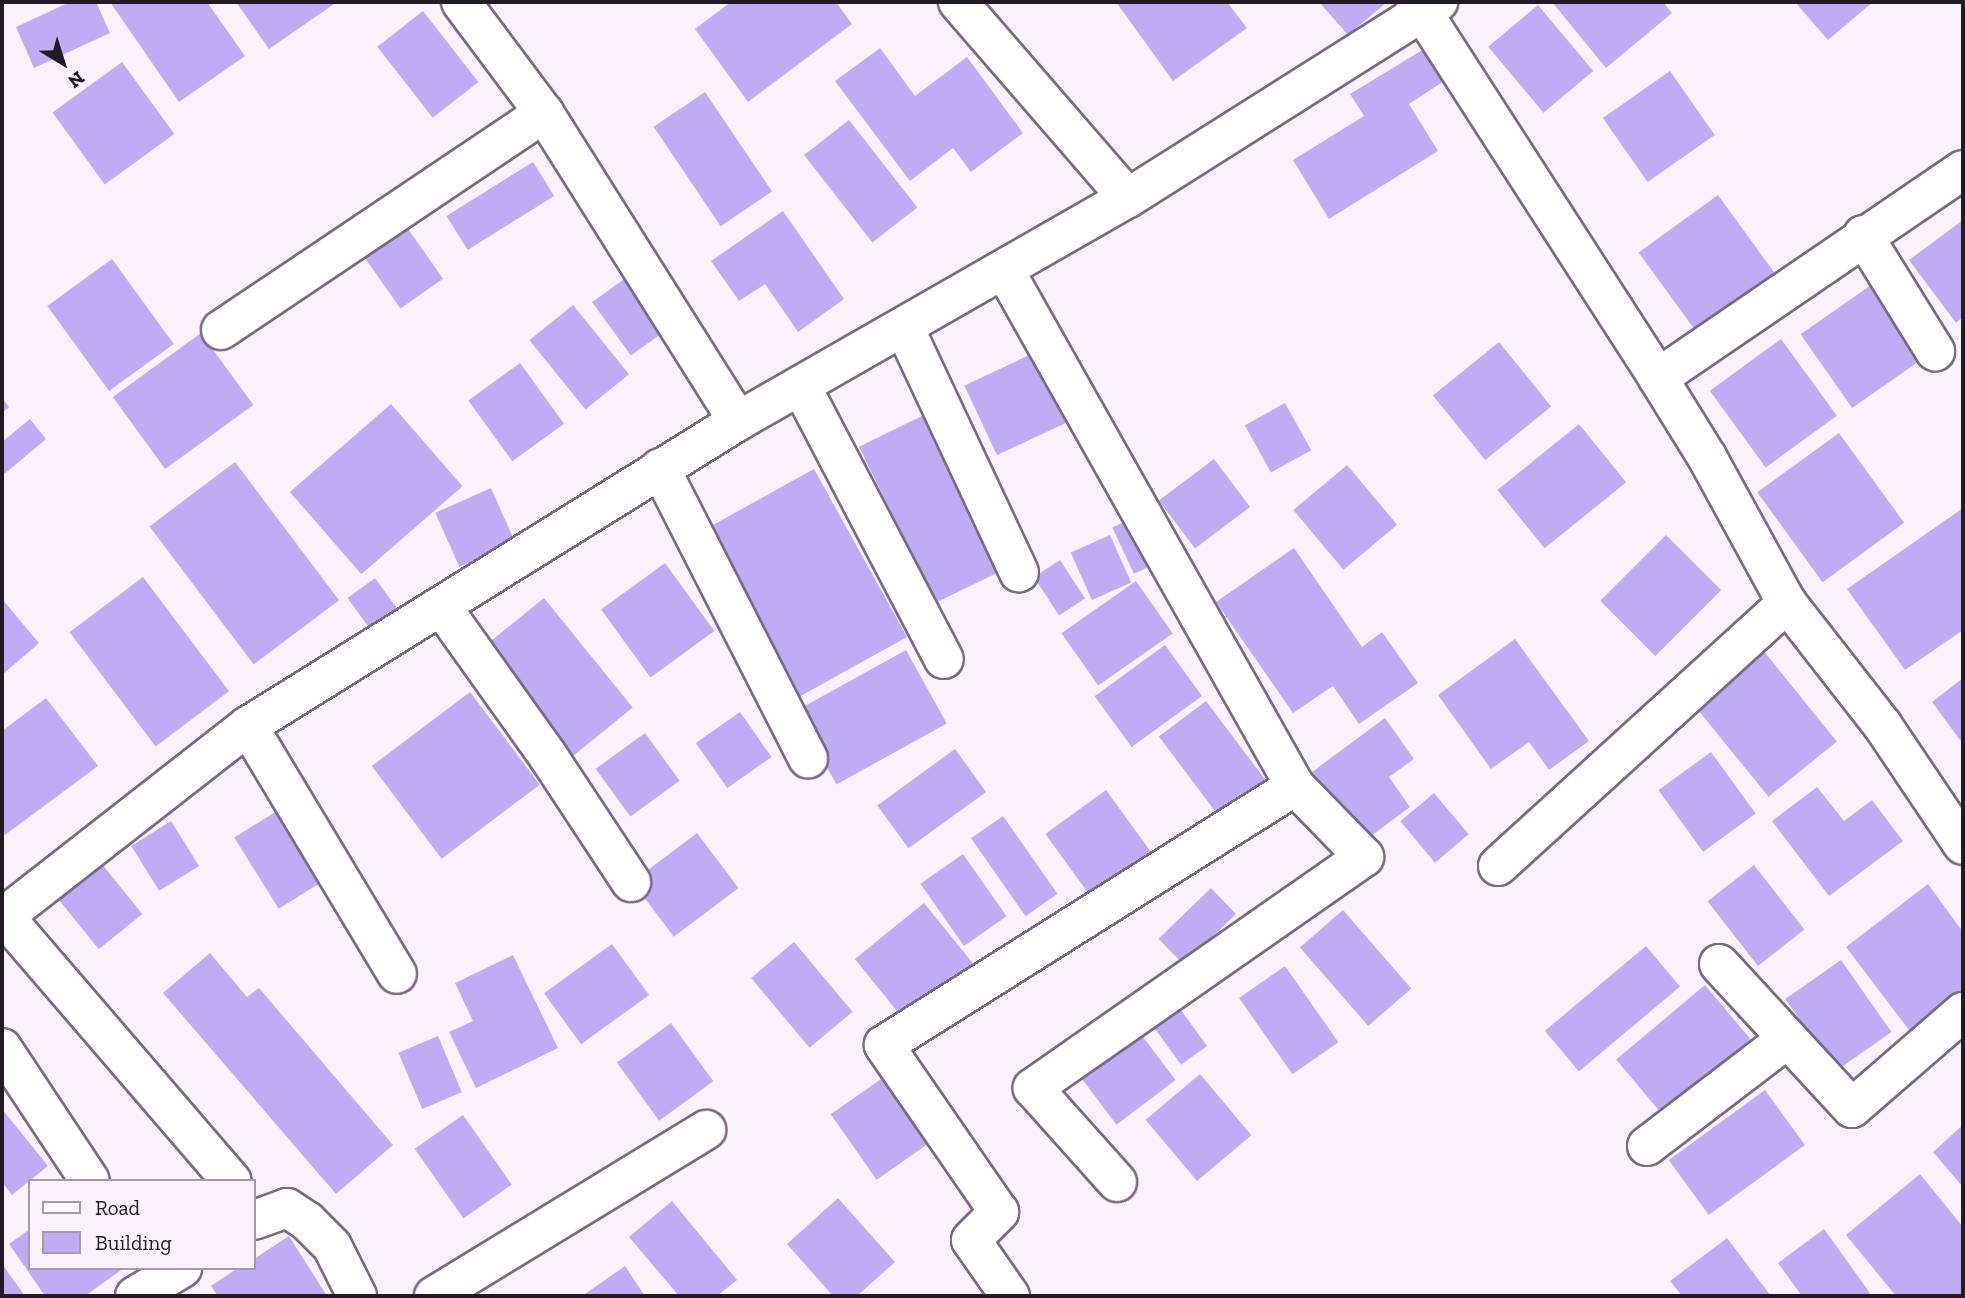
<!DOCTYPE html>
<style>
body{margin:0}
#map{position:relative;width:1965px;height:1298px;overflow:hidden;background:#f9f2fd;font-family:"Zilla Slab",serif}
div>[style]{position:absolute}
.building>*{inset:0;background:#beadf5;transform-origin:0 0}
.roads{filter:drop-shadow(2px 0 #7b6a82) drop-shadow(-2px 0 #7b6a82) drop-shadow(0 2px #7b6a82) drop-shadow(0 -2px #7b6a82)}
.minor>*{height:38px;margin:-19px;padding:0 19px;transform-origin:19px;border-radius:19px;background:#fff}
span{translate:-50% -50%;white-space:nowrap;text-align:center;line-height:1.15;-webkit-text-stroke:6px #f9f2fd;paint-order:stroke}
.frame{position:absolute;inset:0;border:4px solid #221b25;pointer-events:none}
.legend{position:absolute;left:28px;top:1179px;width:228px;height:91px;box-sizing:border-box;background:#f9f2fd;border:2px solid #a39ca7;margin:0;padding:9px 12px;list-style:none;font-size:21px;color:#221b25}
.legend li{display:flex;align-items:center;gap:14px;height:35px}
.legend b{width:35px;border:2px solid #a39ca7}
.north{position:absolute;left:28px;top:28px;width:70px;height:70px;-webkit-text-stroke:5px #f9f2fd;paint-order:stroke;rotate:142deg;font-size:19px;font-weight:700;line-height:28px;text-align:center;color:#221b25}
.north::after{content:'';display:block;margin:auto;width:24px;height:32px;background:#221b25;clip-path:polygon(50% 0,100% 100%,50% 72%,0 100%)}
</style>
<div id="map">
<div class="building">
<i style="clip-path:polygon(70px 2px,96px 2px,110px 33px,34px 68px,16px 27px)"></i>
<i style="clip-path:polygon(110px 2px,207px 2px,245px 56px,179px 102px)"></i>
<i style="clip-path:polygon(236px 2px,337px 2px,269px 49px)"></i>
<i style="clip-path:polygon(731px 2px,836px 2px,852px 24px,748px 102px,695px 29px)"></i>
<i style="clip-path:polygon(1116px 2px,1227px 2px,1247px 28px,1173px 81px)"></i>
<i style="clip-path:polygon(1319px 2px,1387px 2px,1348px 35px)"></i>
<i style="clip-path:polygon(1552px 2px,1663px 2px,1672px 13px,1606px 68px)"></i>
<i style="clip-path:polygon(1795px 2px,1873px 2px,1828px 40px)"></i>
<i style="left:1538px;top:5px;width:86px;height:65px;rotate:50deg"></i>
<i style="left:423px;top:11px;width:90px;height:58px;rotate:52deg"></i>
<i style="clip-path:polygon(880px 48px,915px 96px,967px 57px,1023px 133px,971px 172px,953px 148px,910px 181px,835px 81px)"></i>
<i style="clip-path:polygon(1424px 49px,1444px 81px,1409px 104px,1438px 151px,1329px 219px,1293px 160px,1364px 116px,1350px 94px)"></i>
<i style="left:122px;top:62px;width:89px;height:86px;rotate:54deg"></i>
<i style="left:1670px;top:71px;width:78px;height:82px;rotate:55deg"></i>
<i style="left:705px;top:92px;width:120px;height:62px;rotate:56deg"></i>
<i style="left:849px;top:120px;width:111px;height:57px;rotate:52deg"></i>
<i style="left:533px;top:162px;width:40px;height:102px;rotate:58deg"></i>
<i style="left:1718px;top:195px;width:102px;height:98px;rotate:54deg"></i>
<i style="clip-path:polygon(783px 211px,844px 299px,798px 332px,765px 284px,739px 301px,711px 261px)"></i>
<i style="clip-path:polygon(1963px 220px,1963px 317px,1956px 323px,1909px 260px)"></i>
<i style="left:404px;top:223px;width:68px;height:52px;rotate:55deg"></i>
<i style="left:112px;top:259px;width:105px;height:80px;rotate:54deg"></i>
<i style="left:631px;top:274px;width:66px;height:48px;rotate:54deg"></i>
<i style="left:1871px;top:285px;width:90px;height:86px;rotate:55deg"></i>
<i style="left:573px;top:305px;width:89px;height:56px;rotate:51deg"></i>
<i style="left:201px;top:333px;width:89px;height:109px;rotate:54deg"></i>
<i style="left:1781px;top:339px;width:95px;height:88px;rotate:54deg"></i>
<i style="left:1499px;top:342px;width:83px;height:85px;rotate:51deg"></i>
<i style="left:1036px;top:352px;width:77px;height:79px;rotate:65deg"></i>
<i style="left:520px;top:363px;width:75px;height:64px;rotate:54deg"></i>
<i style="clip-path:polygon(2px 398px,9px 407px,2px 413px)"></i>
<i style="left:1285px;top:403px;width:54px;height:46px;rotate:61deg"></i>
<i style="left:391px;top:404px;width:109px;height:134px;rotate:49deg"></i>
<i style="left:930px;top:412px;width:174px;height:79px;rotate:64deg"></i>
<i style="clip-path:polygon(30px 419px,46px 439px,2px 476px,2px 442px)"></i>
<i style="left:1579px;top:424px;width:75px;height:105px;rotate:51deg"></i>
<i style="left:1839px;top:433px;width:111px;height:101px;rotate:54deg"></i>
<i style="left:1214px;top:459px;width:60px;height:69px;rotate:53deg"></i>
<i style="left:235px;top:462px;width:173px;height:107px;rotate:53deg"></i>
<i style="left:1347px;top:465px;width:78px;height:70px;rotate:50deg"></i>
<i style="left:814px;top:469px;width:192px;height:133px;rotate:61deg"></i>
<i style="left:491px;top:488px;width:59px;height:61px;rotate:66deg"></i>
<i style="clip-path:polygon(1963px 508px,1963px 630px,1905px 670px,1847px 589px)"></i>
<i style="left:1135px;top:517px;width:51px;height:25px;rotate:65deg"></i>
<i style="left:1110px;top:535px;width:52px;height:43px;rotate:66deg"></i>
<i style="left:1666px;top:535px;width:78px;height:93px;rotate:45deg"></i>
<i style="clip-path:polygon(1294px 548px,1362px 647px,1382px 632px,1418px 683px,1359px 724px,1333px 686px,1293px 713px,1216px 602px)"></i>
<i style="left:1060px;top:560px;width:46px;height:31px;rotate:57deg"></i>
<i style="left:665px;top:563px;width:84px;height:79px;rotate:54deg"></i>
<i style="left:143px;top:577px;width:143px;height:92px;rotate:53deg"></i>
<i style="left:375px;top:578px;width:49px;height:34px;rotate:54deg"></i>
<i style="left:1136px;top:581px;width:64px;height:91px;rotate:55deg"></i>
<i style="left:544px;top:598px;width:141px;height:78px;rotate:51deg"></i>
<i style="clip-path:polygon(2px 599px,39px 643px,2px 675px)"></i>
<i style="clip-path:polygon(1515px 639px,1589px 741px,1549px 770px,1529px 742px,1491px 769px,1438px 695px)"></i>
<i style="left:1165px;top:645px;width:63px;height:87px;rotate:54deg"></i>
<i style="left:1762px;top:649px;width:119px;height:88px;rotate:51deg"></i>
<i style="left:906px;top:650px;width:84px;height:126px;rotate:61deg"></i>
<i style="clip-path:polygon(1963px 678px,1963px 744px,1932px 702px)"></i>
<i style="left:470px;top:692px;width:116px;height:123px;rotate:53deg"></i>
<i style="clip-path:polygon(46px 698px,98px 766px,5px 835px,2px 831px,2px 731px)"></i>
<i style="left:1206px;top:701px;width:101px;height:59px;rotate:53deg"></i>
<i style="left:740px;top:712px;width:55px;height:54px;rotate:55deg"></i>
<i style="clip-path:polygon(1385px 718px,1414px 759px,1389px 777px,1410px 807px,1363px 842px,1312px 772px)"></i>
<i style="left:645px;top:733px;width:59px;height:61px;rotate:54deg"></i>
<i style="left:955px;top:749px;width:53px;height:96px;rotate:54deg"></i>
<i style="left:1711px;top:752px;width:76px;height:65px;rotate:54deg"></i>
<i style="clip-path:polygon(1817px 787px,1844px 821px,1872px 800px,1903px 841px,1829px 896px,1772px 821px)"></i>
<i style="left:1106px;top:790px;width:80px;height:75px;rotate:54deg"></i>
<i style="left:1434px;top:793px;width:54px;height:44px;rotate:50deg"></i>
<i style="left:280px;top:809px;width:84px;height:54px;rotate:58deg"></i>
<i style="left:1003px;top:816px;width:95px;height:39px;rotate:55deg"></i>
<i style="left:171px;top:821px;width:53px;height:47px;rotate:58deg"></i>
<i style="left:697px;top:833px;width:69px;height:81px;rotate:53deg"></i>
<i style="left:963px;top:854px;width:76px;height:52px;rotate:55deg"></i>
<i style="left:97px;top:858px;width:72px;height:56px;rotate:51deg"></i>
<i style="left:1754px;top:865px;width:82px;height:59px;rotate:52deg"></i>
<i style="clip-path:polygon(1928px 884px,1963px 932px,1963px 989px,1909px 1030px,1846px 947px)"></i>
<i style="left:1211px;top:888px;width:36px;height:73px;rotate:46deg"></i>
<i style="left:924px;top:903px;width:82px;height:89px;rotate:51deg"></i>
<i style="left:1343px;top:910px;width:104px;height:57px;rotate:49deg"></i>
<i style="left:794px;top:942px;width:91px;height:56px;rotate:50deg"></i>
<i style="left:612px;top:944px;width:63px;height:84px;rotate:54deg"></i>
<i style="left:1646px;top:946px;width:53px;height:132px;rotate:50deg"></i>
<i style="clip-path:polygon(210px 953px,247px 997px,259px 988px,393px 1145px,336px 1194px,163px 993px)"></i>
<i style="clip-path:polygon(513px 955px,558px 1048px,476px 1088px,449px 1032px,473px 1021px,455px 983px)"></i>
<i style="left:1841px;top:960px;width:88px;height:68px;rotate:55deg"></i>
<i style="left:1285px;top:966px;width:93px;height:56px;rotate:55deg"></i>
<i style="left:1705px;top:985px;width:81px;height:116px;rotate:50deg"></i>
<i style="left:1170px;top:995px;width:63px;height:32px;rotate:54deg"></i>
<i style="left:671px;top:1023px;width:72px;height:67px;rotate:54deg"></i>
<i style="left:1134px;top:1025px;width:69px;height:74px;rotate:53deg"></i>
<i style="left:438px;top:1036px;width:61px;height:43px;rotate:67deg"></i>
<i style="left:1200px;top:1074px;width:80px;height:71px;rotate:50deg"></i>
<i style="left:884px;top:1077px;width:80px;height:65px;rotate:55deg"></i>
<i style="left:1765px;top:1090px;width:68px;height:119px;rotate:54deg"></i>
<i style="clip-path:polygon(2px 1109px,48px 1166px,12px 1195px,2px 1182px)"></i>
<i style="left:463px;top:1115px;width:85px;height:59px;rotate:55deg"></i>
<i style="clip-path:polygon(1963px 1125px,1963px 1187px,1933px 1152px)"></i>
<i style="clip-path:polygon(1920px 1174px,1963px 1227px,1962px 1296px,1896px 1296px,1846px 1235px)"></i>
<i style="clip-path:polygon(838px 1198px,895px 1262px,857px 1296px,833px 1296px,787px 1244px)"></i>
<i style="clip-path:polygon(672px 1201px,737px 1280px,717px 1296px,679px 1296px,629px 1237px)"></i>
<i style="clip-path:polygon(30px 1229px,30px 1268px,124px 1268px,85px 1296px,45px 1296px,9px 1244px)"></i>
<i style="clip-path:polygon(1824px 1229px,1870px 1293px,1865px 1296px,1802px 1296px,1778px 1263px)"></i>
<i style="clip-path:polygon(289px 1236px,327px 1296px,218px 1296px,211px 1286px,238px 1268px,254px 1268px,254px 1259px)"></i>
<i style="clip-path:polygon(1727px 1238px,1771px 1296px,1682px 1296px,1670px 1281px)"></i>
<i style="clip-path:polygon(2px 1264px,25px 1296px,2px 1296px)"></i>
<i style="clip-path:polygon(625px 1266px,645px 1296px,582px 1296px)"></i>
</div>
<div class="roads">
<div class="minor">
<i style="left:461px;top:2px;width:139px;rotate:53.2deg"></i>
<i style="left:544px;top:113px;width:364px;rotate:57.8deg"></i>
<i style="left:958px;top:2px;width:259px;rotate:49.1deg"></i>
<i style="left:1416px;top:2px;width:447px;rotate:57.2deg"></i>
<i style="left:1658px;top:378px;width:93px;rotate:58.2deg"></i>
<i style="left:1707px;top:457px;width:166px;rotate:61.3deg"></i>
<i style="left:1787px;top:603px;width:156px;rotate:52deg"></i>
<i style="left:1883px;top:726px;width:143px;rotate:56.1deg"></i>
<i style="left:1863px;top:235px;width:137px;rotate:58.2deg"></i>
<i style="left:1005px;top:271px;width:591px;rotate:60.62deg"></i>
<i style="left:1295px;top:786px;width:99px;rotate:45.8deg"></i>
<i style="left:1364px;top:857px;width:404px;rotate:145.1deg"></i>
<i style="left:1033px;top:1088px;width:126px;rotate:48.2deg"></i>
<i style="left:904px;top:327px;width:271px;rotate:64.9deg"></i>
<i style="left:221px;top:330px;width:389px;rotate:-33.9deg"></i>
<i style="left:1658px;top:378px;width:369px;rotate:-34.3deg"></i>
<i style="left:801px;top:386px;width:308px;rotate:62.4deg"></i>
<i style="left:660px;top:468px;width:326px;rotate:63deg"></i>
<i style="left:441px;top:606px;width:184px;rotate:54.5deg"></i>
<i style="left:548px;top:756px;width:151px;rotate:56.6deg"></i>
<i style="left:248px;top:726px;width:289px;rotate:59deg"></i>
<i style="left:1498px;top:866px;width:391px;rotate:-42.3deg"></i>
<i style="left:2px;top:914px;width:352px;rotate:49.3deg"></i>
<i style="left:2px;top:918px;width:312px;rotate:-38deg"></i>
<i style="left:248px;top:726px;width:577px;rotate:-31.9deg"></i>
<i style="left:738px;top:421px;width:449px;rotate:-29.8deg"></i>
<i style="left:1128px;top:198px;width:367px;rotate:-32.3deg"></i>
<i style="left:1719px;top:964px;width:196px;rotate:47.3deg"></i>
<i style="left:1852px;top:1108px;width:147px;rotate:-40.9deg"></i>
<i style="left:2px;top:1048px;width:159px;rotate:56.5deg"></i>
<i style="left:1647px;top:1146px;width:176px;rotate:-37.4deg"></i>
<i style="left:254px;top:1220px;width:35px;rotate:-20deg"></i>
<i style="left:287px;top:1208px;width:24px;rotate:33deg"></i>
<i style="left:307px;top:1221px;width:35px;rotate:45deg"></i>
<i style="left:332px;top:1246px;width:56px;rotate:63.4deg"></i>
<i style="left:135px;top:1296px;width:55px;rotate:-30.8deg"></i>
<i style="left:434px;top:1296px;width:319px;rotate:-31.4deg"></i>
<i style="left:1010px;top:1296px;width:68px;rotate:-124.9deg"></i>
<i style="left:971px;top:1240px;width:40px;rotate:-45deg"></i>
<i style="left:999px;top:1212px;width:203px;rotate:-124.6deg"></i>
<i style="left:884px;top:1045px;width:486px;rotate:-32.2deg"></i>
</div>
</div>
<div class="frame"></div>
<ul class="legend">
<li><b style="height:9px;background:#fff"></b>Road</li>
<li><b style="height:19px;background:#beadf5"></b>Building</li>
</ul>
<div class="north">N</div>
</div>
